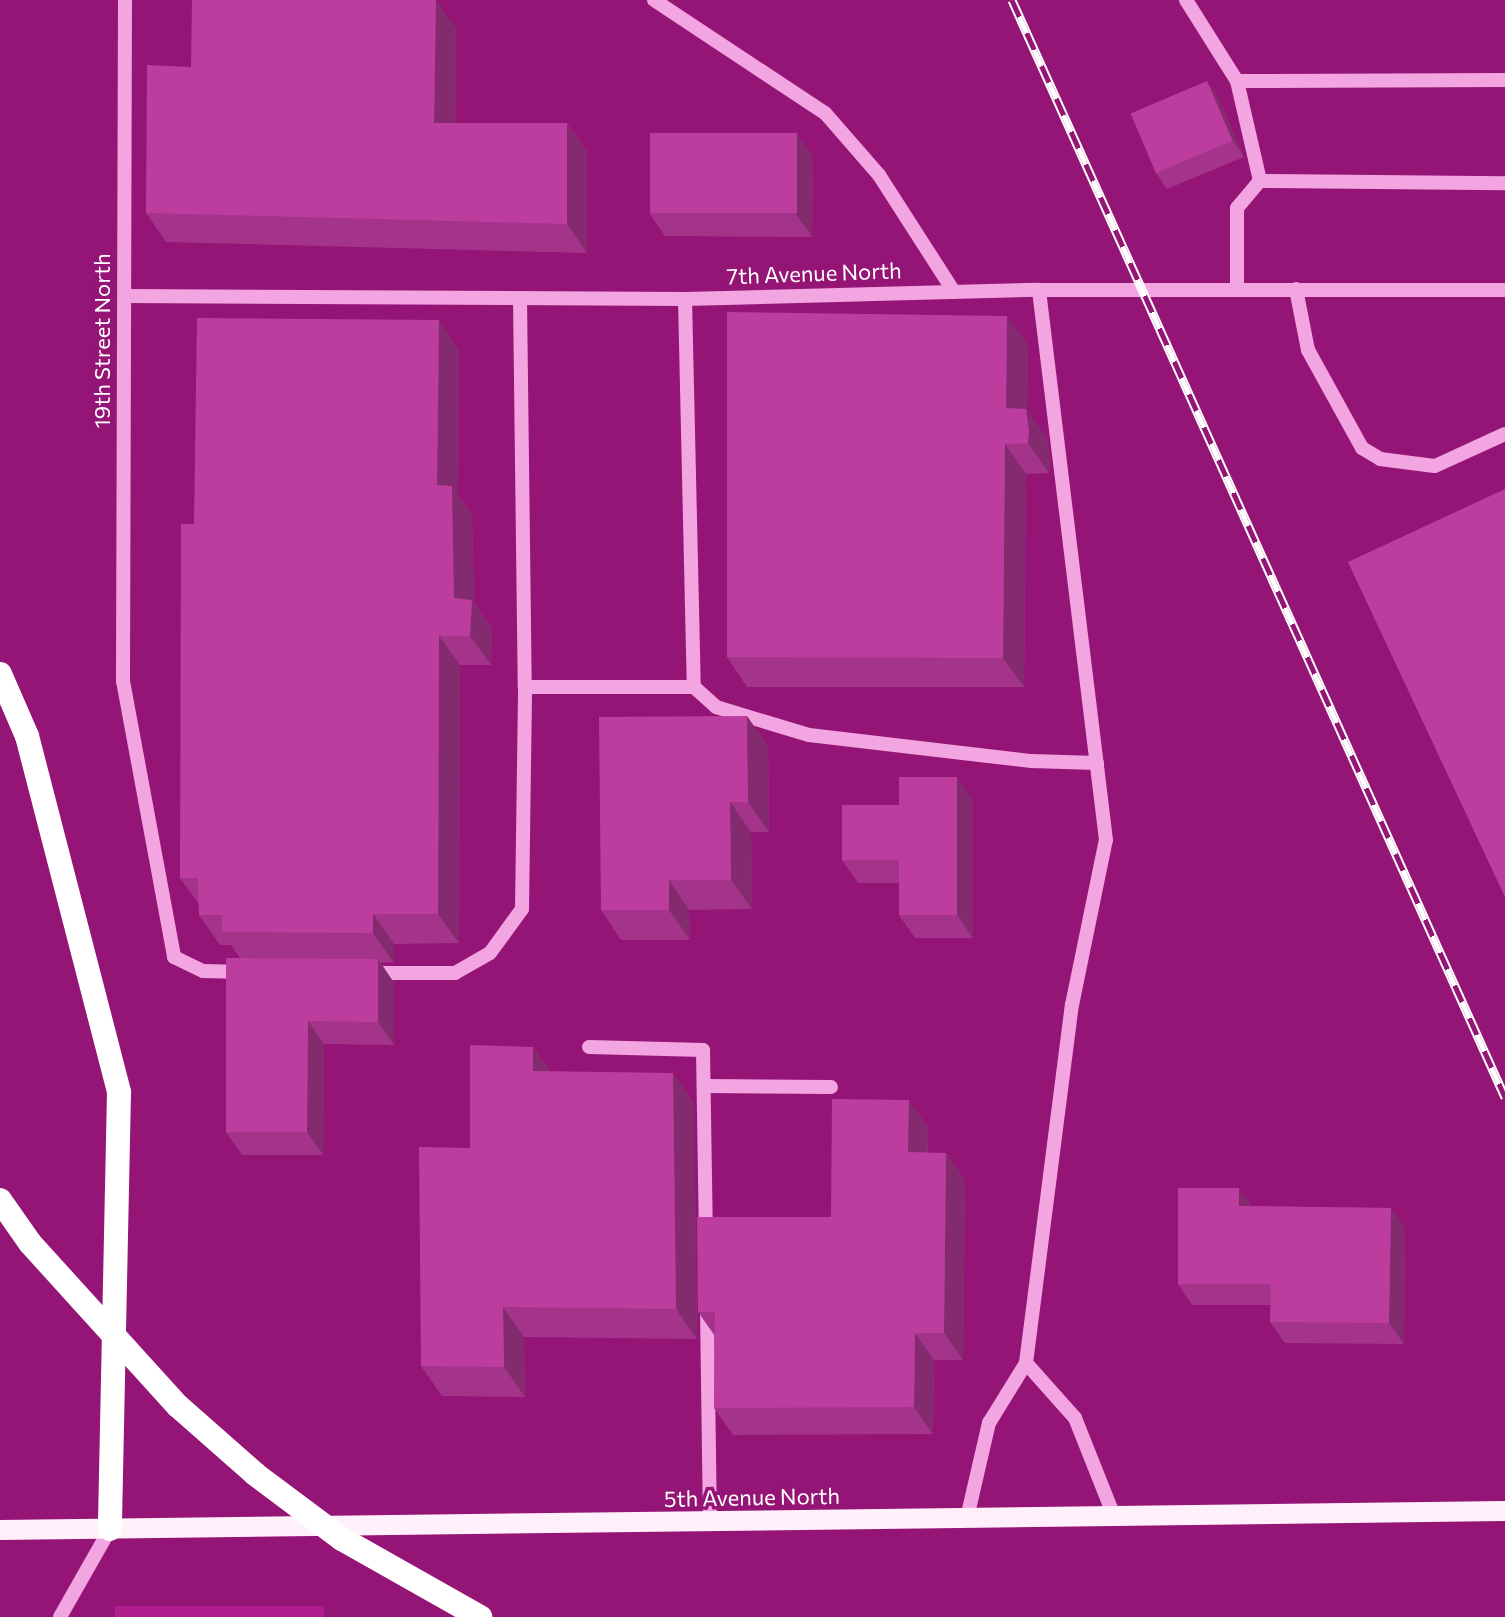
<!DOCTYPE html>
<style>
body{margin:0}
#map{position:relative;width:1505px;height:1617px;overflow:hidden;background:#951576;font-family:Commissioner,sans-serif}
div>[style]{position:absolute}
.green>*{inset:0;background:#af1d8e;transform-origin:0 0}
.minor>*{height:14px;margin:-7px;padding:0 7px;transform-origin:7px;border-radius:7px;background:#f2a5e0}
.major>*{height:20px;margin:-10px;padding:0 10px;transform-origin:10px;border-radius:10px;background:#fff0fb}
.highway>*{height:24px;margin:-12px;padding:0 12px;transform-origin:12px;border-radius:12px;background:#fff}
.rail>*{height:9px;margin-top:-4.5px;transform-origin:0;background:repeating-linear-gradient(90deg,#951576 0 18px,#fff 0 36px);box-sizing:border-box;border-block:2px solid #fff}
.highway-bridge>*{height:24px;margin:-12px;padding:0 12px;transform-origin:12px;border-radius:12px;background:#fff}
.wall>*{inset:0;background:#a33489}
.shaded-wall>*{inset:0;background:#842b6f}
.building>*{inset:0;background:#bd3d9f;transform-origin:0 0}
span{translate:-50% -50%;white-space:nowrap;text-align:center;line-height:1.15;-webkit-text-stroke:7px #951576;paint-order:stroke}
.street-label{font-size:22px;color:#fff}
</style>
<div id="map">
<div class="green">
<i style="left:115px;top:1606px;width:209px;height:13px"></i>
</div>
<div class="minor">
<i style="left:125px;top:0;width:681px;rotate:90.17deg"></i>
<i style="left:123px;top:681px;width:281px;rotate:79.5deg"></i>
<i style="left:174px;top:957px;width:32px;rotate:26deg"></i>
<i style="left:203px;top:971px;width:41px;rotate:1.4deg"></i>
<i style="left:654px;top:0;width:205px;rotate:33.5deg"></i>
<i style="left:825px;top:113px;width:82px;rotate:48.9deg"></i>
<i style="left:879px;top:175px;width:139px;rotate:57.3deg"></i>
<i style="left:1186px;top:0;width:96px;rotate:57.8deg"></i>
<i style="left:1237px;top:81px;width:103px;rotate:77deg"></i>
<i style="left:1237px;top:81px;width:268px;rotate:-0.2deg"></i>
<i style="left:1237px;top:289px;width:81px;rotate:-90deg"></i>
<i style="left:1237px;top:208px;width:35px;rotate:-50deg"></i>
<i style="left:1260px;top:181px;width:245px;rotate:0.5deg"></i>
<i style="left:1296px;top:289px;width:62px;rotate:78.9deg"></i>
<i style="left:1308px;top:350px;width:112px;rotate:61.1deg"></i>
<i style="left:1362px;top:448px;width:21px;rotate:31deg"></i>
<i style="left:1380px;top:459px;width:55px;rotate:7.3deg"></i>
<i style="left:1435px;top:466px;width:77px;rotate:-24.6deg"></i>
<i style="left:125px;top:296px;width:560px;rotate:0.31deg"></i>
<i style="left:685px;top:299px;width:354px;rotate:-1.5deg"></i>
<i style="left:1039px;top:290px;width:466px"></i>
<i style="left:520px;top:298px;width:389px;rotate:89.3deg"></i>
<i style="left:685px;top:299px;width:388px;rotate:88.7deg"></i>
<i style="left:369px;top:973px;width:86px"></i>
<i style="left:455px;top:973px;width:40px;rotate:-29.7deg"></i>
<i style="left:490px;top:953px;width:54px;rotate:-54deg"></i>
<i style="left:522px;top:909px;width:222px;rotate:-89.2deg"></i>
<i style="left:525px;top:687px;width:169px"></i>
<i style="left:694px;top:687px;width:30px;rotate:42deg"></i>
<i style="left:716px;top:707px;width:97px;rotate:16.8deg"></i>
<i style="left:809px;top:735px;width:224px;rotate:6.7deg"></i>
<i style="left:1031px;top:761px;width:66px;rotate:1.7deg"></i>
<i style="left:589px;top:1047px;width:114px;rotate:1.5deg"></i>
<i style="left:703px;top:1050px;width:183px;rotate:89.1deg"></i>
<i style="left:704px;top:1086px;width:127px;rotate:0.5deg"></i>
<i style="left:707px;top:1310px;width:211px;rotate:89.2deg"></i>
<i style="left:1026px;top:1363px;width:74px;rotate:48.3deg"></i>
<i style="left:1075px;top:1418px;width:105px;rotate:68.3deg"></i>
<i style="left:967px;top:1518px;width:98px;rotate:-77deg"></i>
<i style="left:989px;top:1423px;width:70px;rotate:-58.3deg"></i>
<i style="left:1026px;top:1363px;width:361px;rotate:-82.7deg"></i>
<i style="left:1072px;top:1005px;width:168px;rotate:-78.4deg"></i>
<i style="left:1106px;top:840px;width:554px;rotate:-96.95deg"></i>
<i style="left:60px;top:1617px;width:101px;rotate:-60.4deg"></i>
</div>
<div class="major">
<i style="left:0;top:1530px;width:1505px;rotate:-0.72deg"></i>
</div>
<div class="highway">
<i style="left:0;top:674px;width:68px;rotate:66.5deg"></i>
<i style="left:27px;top:736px;width:368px;rotate:75.5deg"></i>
<i style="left:119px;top:1092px;width:437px;rotate:91.2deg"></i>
</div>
<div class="rail">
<i style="left:1012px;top:0;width:1203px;rotate:65.8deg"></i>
</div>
<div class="highway-bridge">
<i style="left:0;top:1200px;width:52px;rotate:55.1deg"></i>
<i style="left:30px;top:1243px;width:220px;rotate:47.8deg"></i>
<i style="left:178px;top:1406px;width:103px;rotate:41.4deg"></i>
<i style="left:255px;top:1474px;width:109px;rotate:36.8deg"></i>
<i style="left:342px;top:1539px;width:159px;rotate:29.5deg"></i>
</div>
<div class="wall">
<i style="clip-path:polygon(456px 28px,455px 123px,567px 123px,587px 152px,587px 253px,166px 242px,146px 213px,191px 67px)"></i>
<i style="clip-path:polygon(1207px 81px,1218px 97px,1244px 157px,1167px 189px,1156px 173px)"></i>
<i style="clip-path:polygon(797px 134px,813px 157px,812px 237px,665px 236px,649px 213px)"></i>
<i style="clip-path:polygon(1007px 316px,1028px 346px,1027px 410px,1047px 439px,1050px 461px,1049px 473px,1026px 474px,1024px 687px,747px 687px,727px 657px)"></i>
<i style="clip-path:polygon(459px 350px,458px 495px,472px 516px,474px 603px,492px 629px,491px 665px,460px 665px,459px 943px,394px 944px,394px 963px,380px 962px,394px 983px,394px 1045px,324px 1044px,323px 1155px,242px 1155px,226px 1132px,240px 958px,231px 945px,220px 945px,199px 915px,199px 904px,180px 878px,194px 524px)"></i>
<i style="clip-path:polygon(768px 746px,769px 832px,751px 832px,752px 909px,689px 910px,690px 940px,621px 940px,601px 910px)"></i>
<i style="clip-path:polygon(973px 800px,973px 938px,915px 938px,899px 915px,899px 883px,858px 883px,842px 860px,899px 805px)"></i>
<i style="clip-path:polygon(533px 1047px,550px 1071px,694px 1102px,697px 1339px,524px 1337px,525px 1397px,442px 1396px,421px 1366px,470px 1148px)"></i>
<i style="clip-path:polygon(928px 1127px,928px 1153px,946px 1153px,965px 1180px,963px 1360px,934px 1360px,933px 1434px,733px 1435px,714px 1408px,715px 1336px,698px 1312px,831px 1217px)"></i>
<i style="clip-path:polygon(1239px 1188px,1252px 1206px,1391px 1208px,1405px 1229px,1404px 1344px,1285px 1343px,1270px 1322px,1271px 1305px,1192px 1305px,1178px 1284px)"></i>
</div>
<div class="shaded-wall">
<i style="clip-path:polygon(436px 0,456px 28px,454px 152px,434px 123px)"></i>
<i style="clip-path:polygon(1207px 81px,1218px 97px,1244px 157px,1233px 141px)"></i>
<i style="clip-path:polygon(567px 123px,587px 152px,587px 253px,567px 224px)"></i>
<i style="clip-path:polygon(797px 134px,813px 157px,812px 237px,796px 214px)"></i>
<i style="clip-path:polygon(1007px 316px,1028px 346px,1027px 410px,1047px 439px,1050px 461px,1049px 473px,1028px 443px,1006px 408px)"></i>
<i style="clip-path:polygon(439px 320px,459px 350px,458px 495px,472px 516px,474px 603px,492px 629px,491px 665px,470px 636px,454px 598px,437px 485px)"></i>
<i style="clip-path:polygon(1005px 444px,1026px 474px,1024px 687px,1003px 658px)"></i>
<i style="clip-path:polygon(439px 636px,460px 665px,459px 943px,438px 914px)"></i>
<i style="clip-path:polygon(747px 716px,768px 746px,769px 832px,748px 802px)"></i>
<i style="clip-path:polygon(957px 777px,973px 800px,973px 938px,957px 915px)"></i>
<i style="clip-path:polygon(730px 802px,751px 832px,752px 909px,731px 880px)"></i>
<i style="clip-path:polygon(669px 880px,689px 910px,690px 940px,669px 910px)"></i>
<i style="clip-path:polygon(373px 914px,394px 944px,394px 963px,373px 933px)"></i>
<i style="clip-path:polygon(378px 959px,394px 983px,394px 1045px,378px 1022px)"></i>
<i style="clip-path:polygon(308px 1021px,324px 1044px,323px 1155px,307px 1132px)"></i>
<i style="clip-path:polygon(533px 1047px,553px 1076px,533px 1071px)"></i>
<i style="clip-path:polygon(673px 1073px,694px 1102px,697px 1339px,676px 1309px)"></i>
<i style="clip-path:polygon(909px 1100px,928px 1127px,927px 1179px,908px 1152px)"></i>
<i style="clip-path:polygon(946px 1153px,965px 1180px,963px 1360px,944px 1333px)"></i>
<i style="clip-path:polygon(1239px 1188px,1254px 1209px,1239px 1206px)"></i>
<i style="clip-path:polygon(1391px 1208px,1405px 1229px,1404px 1344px,1389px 1323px)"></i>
<i style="clip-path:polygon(503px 1307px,524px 1337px,525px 1397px,504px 1367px)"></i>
<i style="clip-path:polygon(915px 1333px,934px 1360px,933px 1434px,914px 1407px)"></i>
</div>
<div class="building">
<i style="clip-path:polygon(192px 0,436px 0,434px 123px,567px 123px,567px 224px,146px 213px,147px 65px,191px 67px)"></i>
<i style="left:1207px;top:81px;width:65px;height:83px;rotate:67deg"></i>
<i style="left:650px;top:133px;width:147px;height:80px"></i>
<i style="clip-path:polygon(727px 312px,1007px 316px,1006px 408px,1026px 409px,1029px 431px,1028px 443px,1005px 444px,1003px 658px,727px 657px)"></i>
<i style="clip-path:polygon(197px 318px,439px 320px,437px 485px,452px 486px,454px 598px,472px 600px,470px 636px,439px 636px,438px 914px,373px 914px,373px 933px,222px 932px,222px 915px,199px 915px,198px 878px,180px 878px,181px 524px,194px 524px)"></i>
<i style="clip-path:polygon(1505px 489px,1505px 897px,1348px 562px)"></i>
<i style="clip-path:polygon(747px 716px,748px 802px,730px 802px,731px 880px,669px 880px,669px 910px,601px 910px,599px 717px)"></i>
<i style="clip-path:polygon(899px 777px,957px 777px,957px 915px,899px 915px,899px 860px,842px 860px,842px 805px,899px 805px)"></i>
<i style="clip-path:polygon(226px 958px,378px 959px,378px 1022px,308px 1021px,307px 1132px,226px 1132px)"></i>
<i style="clip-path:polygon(470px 1045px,533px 1047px,533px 1071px,673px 1073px,676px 1309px,503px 1307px,504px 1367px,421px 1366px,419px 1147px,470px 1148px)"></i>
<i style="clip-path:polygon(832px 1099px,909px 1100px,908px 1152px,946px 1153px,944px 1333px,915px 1333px,914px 1407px,714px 1408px,715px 1312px,698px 1312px,697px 1217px,831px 1217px)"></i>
<i style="clip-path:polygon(1178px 1188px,1239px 1188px,1239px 1206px,1391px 1208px,1389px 1323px,1270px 1322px,1271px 1284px,1178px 1284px)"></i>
</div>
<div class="street-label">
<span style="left:814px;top:273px;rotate:-2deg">7th Avenue North</span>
<span style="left:102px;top:341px;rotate:-90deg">19th Street North</span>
<span style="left:752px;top:1497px;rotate:-1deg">5th Avenue North</span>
</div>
</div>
